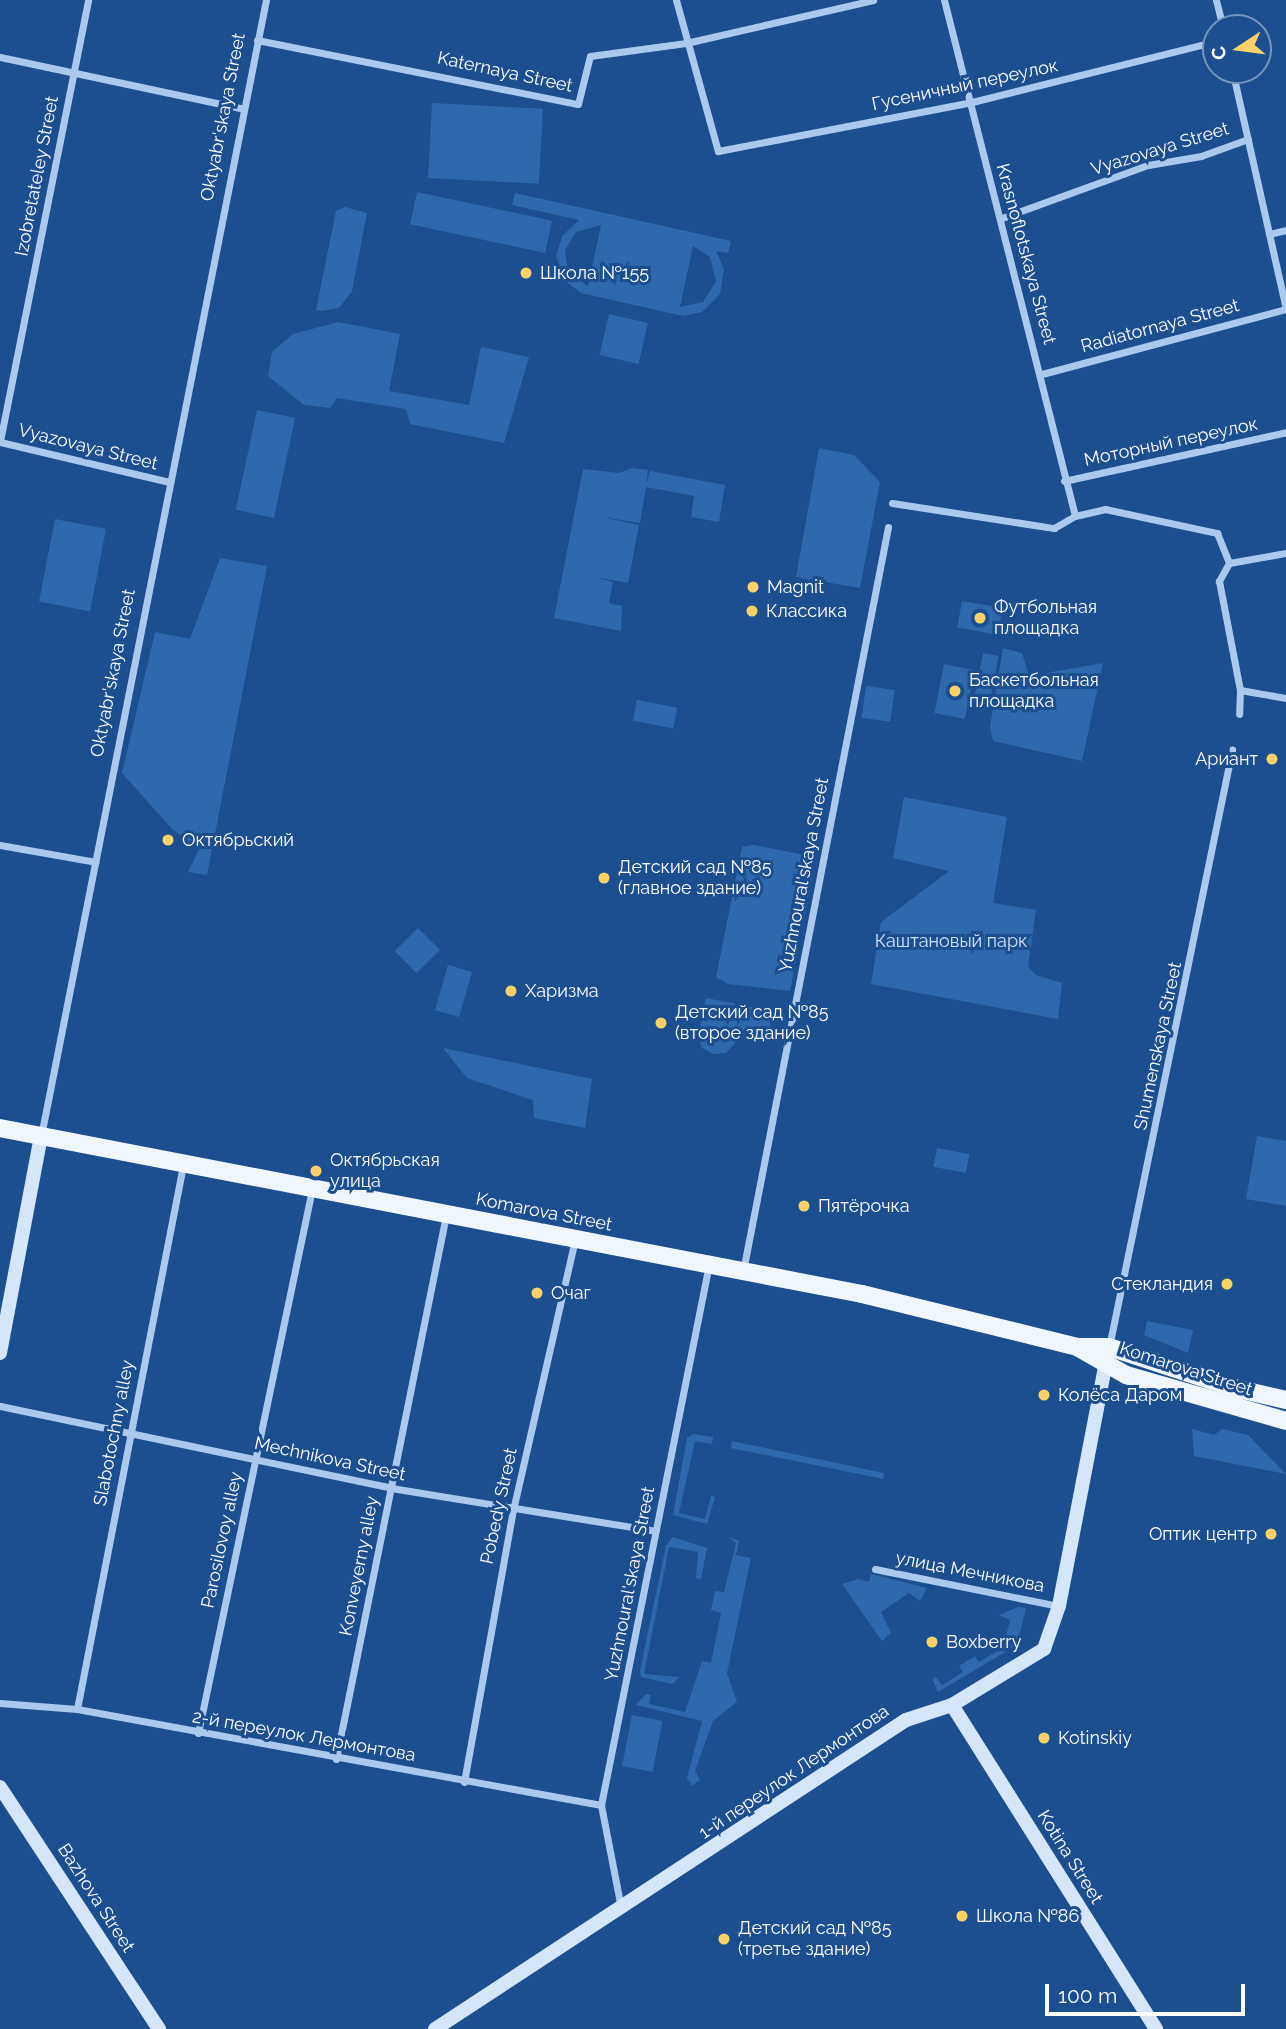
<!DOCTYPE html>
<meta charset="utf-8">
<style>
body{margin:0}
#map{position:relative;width:1286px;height:2029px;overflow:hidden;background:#1b4f8f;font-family:Raleway,sans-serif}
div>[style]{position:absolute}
.green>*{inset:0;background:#2e69ad;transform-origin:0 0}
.street>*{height:7px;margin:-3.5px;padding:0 3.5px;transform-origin:3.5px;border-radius:3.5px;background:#a9c9ee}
.secondary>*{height:14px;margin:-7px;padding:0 7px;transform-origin:7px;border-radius:7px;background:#d6e6fa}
.primary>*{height:18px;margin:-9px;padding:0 9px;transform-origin:9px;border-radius:9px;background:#f0f6ff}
.dots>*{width:19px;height:19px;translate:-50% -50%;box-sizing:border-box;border:4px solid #1b4f8f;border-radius:50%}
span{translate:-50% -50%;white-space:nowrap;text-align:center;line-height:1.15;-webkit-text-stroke:6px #1b4f8f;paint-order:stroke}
.street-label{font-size:18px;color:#fff}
.poi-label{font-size:18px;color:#fff}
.left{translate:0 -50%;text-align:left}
.right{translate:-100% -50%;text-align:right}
.park-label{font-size:18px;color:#cfe3fa}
.north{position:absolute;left:1202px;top:14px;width:70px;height:70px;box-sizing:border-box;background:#1b4f8f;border:2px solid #7695bc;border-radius:50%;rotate:257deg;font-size:19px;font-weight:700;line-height:28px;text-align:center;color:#fff}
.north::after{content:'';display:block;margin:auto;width:24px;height:32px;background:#ffd166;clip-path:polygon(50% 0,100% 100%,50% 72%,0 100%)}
.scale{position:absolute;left:1045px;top:1984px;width:200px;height:32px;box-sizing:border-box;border:4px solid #fff;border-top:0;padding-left:9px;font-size:21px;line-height:24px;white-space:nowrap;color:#fff;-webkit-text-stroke:5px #1b4f8f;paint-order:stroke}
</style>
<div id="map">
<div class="green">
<i style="left:432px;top:103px;width:111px;height:75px;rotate:3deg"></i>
<i style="left:417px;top:192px;width:138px;height:33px;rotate:12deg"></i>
<i style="clip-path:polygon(evenodd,515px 193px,731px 241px,728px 253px,716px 251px,724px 269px,720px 294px,702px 312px,683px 316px,581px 293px,565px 281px,556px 256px,562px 236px,579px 220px,512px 205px,515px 193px,601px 225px,588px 286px,587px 286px,568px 271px,565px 250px,576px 232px,601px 225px,515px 193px,693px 246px,710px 257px,716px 281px,703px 302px,680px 307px,693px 246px)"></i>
<i style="clip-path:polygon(345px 207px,367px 213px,352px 291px,339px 308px,321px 311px,316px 310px,336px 211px)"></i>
<i style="left:609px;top:314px;width:40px;height:42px;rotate:13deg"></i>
<i style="clip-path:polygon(338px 322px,400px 334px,389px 391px,469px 405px,481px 347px,529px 357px,504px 443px,410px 424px,406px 409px,337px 398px,330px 408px,304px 405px,268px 376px,272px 352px,293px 334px)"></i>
<i style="left:257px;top:410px;width:39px;height:102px;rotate:12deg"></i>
<i style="clip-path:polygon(819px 448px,854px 455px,880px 482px,860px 588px,796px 577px)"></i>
<i style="clip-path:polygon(632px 468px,648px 470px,646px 485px,650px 471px,725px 485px,719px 522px,691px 517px,694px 496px,646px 487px,640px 523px,602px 517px,639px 525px,628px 583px,594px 577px,613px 582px,609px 603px,622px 606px,621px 631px,554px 618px,583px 469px,619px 473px)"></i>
<i style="left:55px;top:519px;width:52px;height:84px;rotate:11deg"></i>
<i style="clip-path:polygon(220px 558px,267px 566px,207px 875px,188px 872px,199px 849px,172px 829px,122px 773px,155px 632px,190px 639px)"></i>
<i style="left:962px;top:601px;width:41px;height:27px;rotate:10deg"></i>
<i style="clip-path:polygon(1003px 648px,1022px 653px,1029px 676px,1103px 663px,1082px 761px,993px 741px,990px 727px)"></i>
<i style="left:983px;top:653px;width:16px;height:42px;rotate:11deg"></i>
<i style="left:944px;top:664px;width:31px;height:50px;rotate:11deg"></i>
<i style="left:866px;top:686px;width:29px;height:32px;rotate:8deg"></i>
<i style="left:637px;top:700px;width:41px;height:21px;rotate:11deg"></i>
<i style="clip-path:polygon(904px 797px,1007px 817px,993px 903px,1036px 910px,1028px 967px,1036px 975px,1062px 983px,1058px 1019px,871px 984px,881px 922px,949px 871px,893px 858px)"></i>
<i style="clip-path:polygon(753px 845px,816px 857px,790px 991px,728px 984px,716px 977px,742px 847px)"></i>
<i style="left:418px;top:928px;width:31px;height:33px;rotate:45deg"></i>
<i style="left:448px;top:965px;width:25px;height:47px;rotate:16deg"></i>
<i style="clip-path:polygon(706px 998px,773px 1011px,768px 1038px,740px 1038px,726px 1053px,713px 1054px,702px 1048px,698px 1037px)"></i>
<i style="clip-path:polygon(443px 1048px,592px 1079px,585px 1128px,534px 1118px,533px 1100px,467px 1078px)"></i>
<i style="clip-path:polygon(1257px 1136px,1286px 1141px,1286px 1206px,1246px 1199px)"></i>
<i style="left:937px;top:1148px;width:33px;height:19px;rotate:11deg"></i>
<i style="clip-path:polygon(1147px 1321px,1193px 1330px,1188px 1353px,1144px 1335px)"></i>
<i style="clip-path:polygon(1192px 1429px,1214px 1435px,1222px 1429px,1248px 1435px,1286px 1474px,1194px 1456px)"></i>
<i style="clip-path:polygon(694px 1434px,713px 1437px,712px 1444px,695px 1441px,679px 1513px,705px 1519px,711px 1496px,715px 1497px,707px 1524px,673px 1515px,687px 1438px)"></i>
<i style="clip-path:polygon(732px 1441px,884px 1473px,883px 1479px,731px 1448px)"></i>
<i style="clip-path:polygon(673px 1537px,707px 1548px,701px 1579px,696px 1578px,698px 1552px,669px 1547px,644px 1674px,680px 1677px,672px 1684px,641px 1677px,640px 1670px,666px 1546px)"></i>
<i style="clip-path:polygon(728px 1537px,739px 1541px,736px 1555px,751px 1558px,727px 1673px,737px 1702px,713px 1721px,695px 1771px,700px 1780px,692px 1786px,687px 1778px,702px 1721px,636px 1705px,646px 1694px,651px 1695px,649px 1704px,685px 1712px,702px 1661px,711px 1663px,721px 1613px,711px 1610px,715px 1591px,724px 1592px,736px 1543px)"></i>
<i style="clip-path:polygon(871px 1574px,927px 1588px,920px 1601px,909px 1593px,881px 1612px,891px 1633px,882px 1641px,842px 1584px,858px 1579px,869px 1582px)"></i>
<i style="clip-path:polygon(1018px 1607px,1026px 1608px,1017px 1645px,938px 1692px,932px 1679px,936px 1677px,942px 1685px,963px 1672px,959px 1666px,975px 1656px,979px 1662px,1001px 1649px,997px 1641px,1005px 1640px,1010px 1620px,999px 1615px)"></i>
<i style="left:632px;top:1715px;width:31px;height:52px;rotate:11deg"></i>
</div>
<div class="street">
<i style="left:676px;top:0;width:157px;rotate:74.5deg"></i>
<i style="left:718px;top:151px;width:255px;rotate:-10.9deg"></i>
<i style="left:968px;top:103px;width:256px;rotate:-14deg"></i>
<i style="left:944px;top:0;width:532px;rotate:75.75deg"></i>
<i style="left:1216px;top:0;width:29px;rotate:76deg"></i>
<i style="left:257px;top:40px;width:327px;rotate:11.3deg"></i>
<i style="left:578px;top:104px;width:49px;rotate:-76deg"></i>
<i style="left:590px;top:56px;width:97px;rotate:-7.7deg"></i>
<i style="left:686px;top:43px;width:192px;rotate:-12.9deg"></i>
<i style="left:0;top:57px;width:249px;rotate:12deg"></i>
<i style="left:1002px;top:218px;width:155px;rotate:-20deg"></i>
<i style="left:1148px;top:165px;width:54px;rotate:-9.6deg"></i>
<i style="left:1201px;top:156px;width:50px;rotate:-19.9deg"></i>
<i style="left:1269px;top:234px;width:17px;rotate:-13deg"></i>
<i style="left:1042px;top:374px;width:253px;rotate:-14.9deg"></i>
<i style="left:1286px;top:309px;width:245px;rotate:-102.7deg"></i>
<i style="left:0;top:441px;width:450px;rotate:-78.7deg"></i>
<i style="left:0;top:442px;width:174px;rotate:13.3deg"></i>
<i style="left:1064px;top:481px;width:227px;rotate:-12.4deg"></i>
<i style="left:892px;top:503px;width:164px;rotate:8.8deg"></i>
<i style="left:1054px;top:528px;width:24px;rotate:-30deg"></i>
<i style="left:1075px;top:516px;width:31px;rotate:-13deg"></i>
<i style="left:1105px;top:509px;width:115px;rotate:12.1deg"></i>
<i style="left:1217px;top:533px;width:32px;rotate:68deg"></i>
<i style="left:1229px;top:563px;width:21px;rotate:119deg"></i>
<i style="left:1219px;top:581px;width:111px;rotate:79.1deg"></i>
<i style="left:1240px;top:690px;width:24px;rotate:92deg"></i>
<i style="left:1229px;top:563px;width:58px;rotate:-10deg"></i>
<i style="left:1240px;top:690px;width:47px;rotate:9.9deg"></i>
<i style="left:0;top:845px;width:97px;rotate:10deg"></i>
<i style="left:41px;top:1136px;width:1158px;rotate:-78.8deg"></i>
<i style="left:743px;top:1271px;width:758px;rotate:-78.97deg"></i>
<i style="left:1109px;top:1347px;width:610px;rotate:-78.36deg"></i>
<i style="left:0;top:1406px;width:400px;rotate:11.8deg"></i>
<i style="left:391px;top:1488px;width:268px;rotate:9.2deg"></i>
<i style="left:875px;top:1569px;width:188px;rotate:11.4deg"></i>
<i style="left:0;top:1703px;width:77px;rotate:4.5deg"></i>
<i style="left:77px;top:1709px;width:533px;rotate:10.38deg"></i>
<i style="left:77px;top:1709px;width:554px;rotate:-78.97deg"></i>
<i style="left:198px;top:1733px;width:556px;rotate:-78.16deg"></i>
<i style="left:336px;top:1759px;width:555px;rotate:-78.57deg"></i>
<i style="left:464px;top:1782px;width:276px;rotate:-79.8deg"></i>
<i style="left:513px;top:1510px;width:277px;rotate:-77.1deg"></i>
<i style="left:621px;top:1908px;width:105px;rotate:-101deg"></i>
<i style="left:601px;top:1805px;width:552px;rotate:-78.71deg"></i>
</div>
<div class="secondary">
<i style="left:0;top:1353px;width:220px;rotate:-79.3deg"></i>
<i style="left:952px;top:1705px;width:383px;rotate:57.8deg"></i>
<i style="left:0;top:1787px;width:290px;rotate:56.7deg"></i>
<i style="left:435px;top:2029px;width:563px;rotate:-33.27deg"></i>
<i style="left:906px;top:1720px;width:48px;rotate:-18.1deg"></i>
<i style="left:952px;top:1705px;width:108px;rotate:-31.3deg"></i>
<i style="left:1044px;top:1649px;width:46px;rotate:-70.8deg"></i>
<i style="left:1059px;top:1606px;width:244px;rotate:-79.1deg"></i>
</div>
<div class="primary">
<i style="left:0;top:1128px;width:878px;rotate:10.9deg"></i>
<i style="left:862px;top:1294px;width:221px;rotate:13.8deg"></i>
<i style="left:1077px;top:1347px;width:32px"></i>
<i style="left:1109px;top:1347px;width:132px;rotate:18.2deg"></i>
<i style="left:1234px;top:1388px;width:53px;rotate:13deg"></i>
<i style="left:1077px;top:1347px;width:56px;rotate:29.7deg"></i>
<i style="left:1126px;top:1375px;width:166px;rotate:16deg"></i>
</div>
<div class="dots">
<i style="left:526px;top:273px;background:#ffd166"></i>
<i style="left:753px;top:587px;background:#ffd166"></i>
<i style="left:752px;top:611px;background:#ffd166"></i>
<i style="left:980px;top:618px;background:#ffd166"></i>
<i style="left:955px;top:691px;background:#ffd166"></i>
<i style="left:1272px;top:759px;background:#ffd166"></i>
<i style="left:168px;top:840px;background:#ffd166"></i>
<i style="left:604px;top:878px;background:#ffd166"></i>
<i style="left:511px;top:991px;background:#ffd166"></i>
<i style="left:661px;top:1023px;background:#ffd166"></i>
<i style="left:316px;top:1171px;background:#ffd166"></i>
<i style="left:804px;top:1206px;background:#ffd166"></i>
<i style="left:1227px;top:1284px;background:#ffd166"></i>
<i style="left:537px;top:1293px;background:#ffd166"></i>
<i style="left:1044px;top:1395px;background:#ffd166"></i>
<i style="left:1271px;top:1534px;background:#ffd166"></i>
<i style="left:932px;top:1642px;background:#ffd166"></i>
<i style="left:1044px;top:1738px;background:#ffd166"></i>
<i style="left:962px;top:1916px;background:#ffd166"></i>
<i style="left:724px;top:1939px;background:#ffd166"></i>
</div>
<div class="street-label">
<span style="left:505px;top:72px;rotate:12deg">Katernaya Street</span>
<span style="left:965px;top:85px;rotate:-12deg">Гусеничный переулок</span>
<span style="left:223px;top:117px;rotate:-79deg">Oktyabr'skaya Street</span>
<span style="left:1160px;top:149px;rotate:-17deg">Vyazovaya Street</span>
<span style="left:37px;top:176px;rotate:-79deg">Izobretateley Street</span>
<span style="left:1026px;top:254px;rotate:75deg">Krasnoflotskaya Street</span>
<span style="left:1160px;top:326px;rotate:-15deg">Radiatornaya Street</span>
<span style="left:1171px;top:442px;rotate:-12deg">Моторный переулок</span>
<span style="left:88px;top:447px;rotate:14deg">Vyazovaya Street</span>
<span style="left:113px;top:673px;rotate:-79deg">Oktyabr'skaya Street</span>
<span style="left:804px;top:875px;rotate:-79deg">Yuzhnoural'skaya Street</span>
<span style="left:1158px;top:1046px;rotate:-78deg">Shumenskaya Street</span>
<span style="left:544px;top:1212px;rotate:11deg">Komarova Street</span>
<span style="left:1186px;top:1369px;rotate:18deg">Komarova Street</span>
<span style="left:114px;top:1433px;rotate:-79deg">Slabotochny alley</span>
<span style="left:330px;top:1459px;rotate:12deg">Mechnikova Street</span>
<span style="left:499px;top:1506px;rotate:-78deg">Pobedy Street</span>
<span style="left:222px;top:1540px;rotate:-78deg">Parosilovoy alley</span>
<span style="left:359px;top:1566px;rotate:-79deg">Konveyerny alley</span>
<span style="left:970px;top:1572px;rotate:11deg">улица Мечникова</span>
<span style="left:630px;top:1584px;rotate:-79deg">Yuzhnoural'skaya Street</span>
<span style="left:304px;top:1736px;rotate:10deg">2-й переулок Лермонтова</span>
<span style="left:794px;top:1772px;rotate:-34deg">1-й переулок Лермонтова</span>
<span style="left:1070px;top:1857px;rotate:58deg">Kotina Street</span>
<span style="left:96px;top:1898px;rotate:57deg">Bazhova Street</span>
</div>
<div class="poi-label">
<span class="left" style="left:540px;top:273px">Школа №155</span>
<span class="left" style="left:767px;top:587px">Magnit</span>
<span class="left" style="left:994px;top:618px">Футбольная<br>площадка</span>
<span class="left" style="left:766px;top:611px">Классика</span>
<span class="left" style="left:969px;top:691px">Баскетбольная<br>площадка</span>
<span class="right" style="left:1258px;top:759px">Ариант</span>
<span class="left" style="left:182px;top:840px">Октябрьский</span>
<span class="left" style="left:618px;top:878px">Детский сад №85<br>(главное здание)</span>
<span class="left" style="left:525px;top:991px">Харизма</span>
<span class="left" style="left:675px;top:1023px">Детский сад №85<br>(второе здание)</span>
<span class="left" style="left:330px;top:1171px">Октябрьская<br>улица</span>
<span class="left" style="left:818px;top:1206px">Пятёрочка</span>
<span class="right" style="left:1213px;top:1284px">Стекландия</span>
<span class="left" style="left:551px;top:1293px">Очаг</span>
<span class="left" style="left:1058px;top:1395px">Колёса Даром</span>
<span class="right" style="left:1257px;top:1534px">Оптик центр</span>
<span class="left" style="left:946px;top:1642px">Boxberry</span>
<span class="left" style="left:1058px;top:1738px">Kotinskiy</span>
<span class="left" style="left:976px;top:1916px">Школа №86</span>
<span class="left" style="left:738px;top:1939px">Детский сад №85<br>(третье здание)</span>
</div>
<div class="park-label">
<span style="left:951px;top:941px">Каштановый парк</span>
</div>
<div class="north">С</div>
<div class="scale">100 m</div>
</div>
